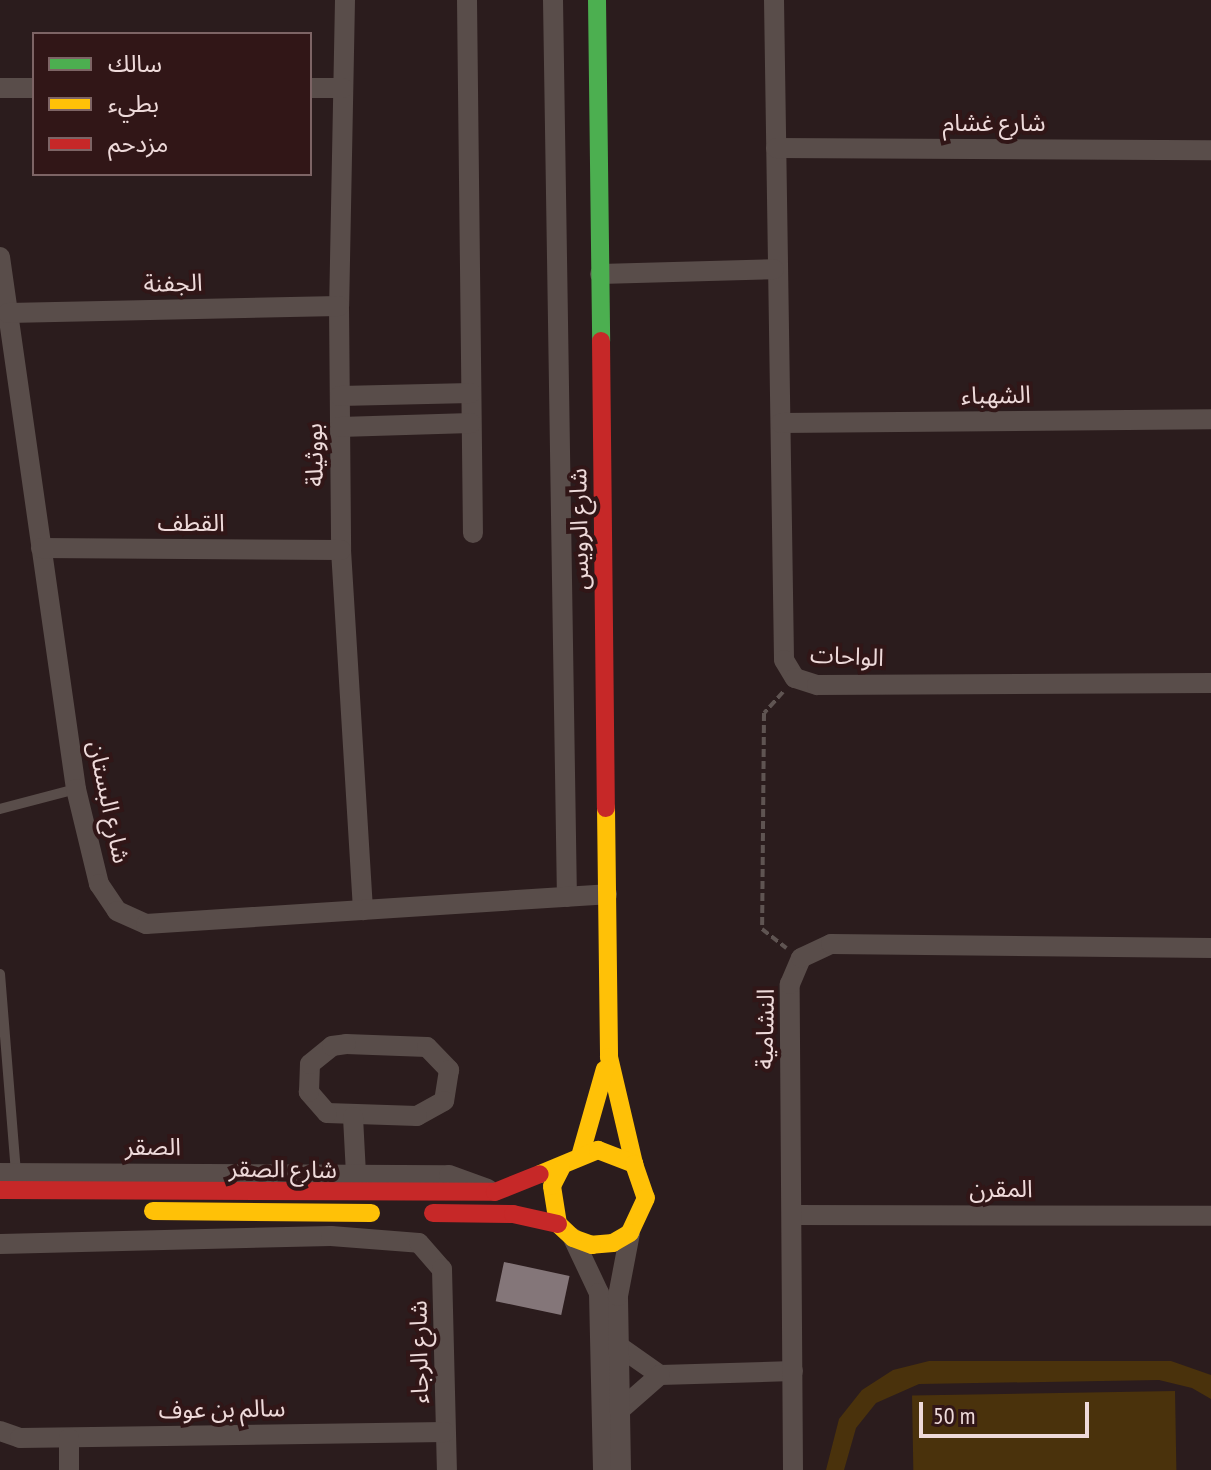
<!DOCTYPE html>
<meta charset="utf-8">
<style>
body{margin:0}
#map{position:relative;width:1211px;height:1470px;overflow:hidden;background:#2b1c1d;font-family:"PT Sans Narrow","Noto Sans Arabic",sans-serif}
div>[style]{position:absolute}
.green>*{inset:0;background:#4a320c;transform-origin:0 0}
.building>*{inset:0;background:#847679;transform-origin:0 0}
.path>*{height:4px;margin-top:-2px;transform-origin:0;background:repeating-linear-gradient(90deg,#5f5452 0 8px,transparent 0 12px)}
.lane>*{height:10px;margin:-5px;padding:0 5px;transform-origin:5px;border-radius:5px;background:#594d4a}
.street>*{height:20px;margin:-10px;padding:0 10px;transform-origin:10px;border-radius:10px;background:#594d4a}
.fast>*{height:18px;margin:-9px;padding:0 9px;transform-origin:9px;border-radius:9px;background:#4caf50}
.slow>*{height:18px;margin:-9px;padding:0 9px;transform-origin:9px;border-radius:9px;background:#ffc107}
.jam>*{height:18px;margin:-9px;padding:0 9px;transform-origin:9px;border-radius:9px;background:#c62828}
span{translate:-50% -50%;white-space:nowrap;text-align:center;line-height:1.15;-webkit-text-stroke:8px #311617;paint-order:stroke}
.street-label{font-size:24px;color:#eedada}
.legend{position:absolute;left:32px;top:32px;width:280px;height:144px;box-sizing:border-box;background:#311617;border:2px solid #7d6465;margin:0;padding:10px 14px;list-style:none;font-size:24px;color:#eedada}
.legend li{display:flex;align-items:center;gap:16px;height:40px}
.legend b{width:40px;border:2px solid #7d6465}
.scale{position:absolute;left:919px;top:1402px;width:170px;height:36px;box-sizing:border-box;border:4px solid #eedada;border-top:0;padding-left:10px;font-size:24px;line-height:28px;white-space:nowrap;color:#eedada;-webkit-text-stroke:6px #311617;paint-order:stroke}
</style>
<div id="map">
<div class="green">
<i style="clip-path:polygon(929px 1361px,1171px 1361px,1211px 1375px,1211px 1399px,1192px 1388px,1159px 1380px,919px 1384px,876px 1403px,856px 1428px,844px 1470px,826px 1470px,839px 1419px,862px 1390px,893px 1370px)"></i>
<i style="left:1175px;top:1391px;width:79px;height:263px;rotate:89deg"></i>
</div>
<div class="building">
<i style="left:504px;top:1262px;width:67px;height:40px;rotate:12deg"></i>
</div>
<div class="path">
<i style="left:783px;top:692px;width:28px;rotate:132deg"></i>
<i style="left:764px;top:713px;width:216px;rotate:90.5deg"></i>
<i style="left:762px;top:929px;width:31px;rotate:38deg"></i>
</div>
<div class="lane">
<i style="left:0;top:809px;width:79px;rotate:-14.7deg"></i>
<i style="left:0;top:974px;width:200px;rotate:85.4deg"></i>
</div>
<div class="street">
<i style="left:345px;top:0;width:306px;rotate:91.1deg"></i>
<i style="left:339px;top:306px;width:244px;rotate:89.5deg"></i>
<i style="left:341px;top:550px;width:361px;rotate:86.5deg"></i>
<i style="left:467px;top:0;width:533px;rotate:89.36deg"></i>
<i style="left:553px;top:0;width:897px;rotate:89.11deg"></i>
<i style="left:774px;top:0;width:660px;rotate:89.13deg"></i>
<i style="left:784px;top:660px;width:21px;rotate:59deg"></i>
<i style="left:795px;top:678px;width:23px;rotate:18deg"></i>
<i style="left:817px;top:685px;width:394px;rotate:-0.3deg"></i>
<i style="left:0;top:88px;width:34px"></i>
<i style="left:310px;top:88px;width:33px"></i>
<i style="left:776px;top:148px;width:435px;rotate:0.3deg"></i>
<i style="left:0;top:257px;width:537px;rotate:81.87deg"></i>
<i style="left:76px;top:789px;width:98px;rotate:76.4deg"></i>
<i style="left:99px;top:884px;width:32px;rotate:56deg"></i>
<i style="left:117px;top:911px;width:32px;rotate:24deg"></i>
<i style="left:146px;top:924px;width:462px;rotate:-3.7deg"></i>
<i style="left:600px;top:274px;width:174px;rotate:-1.6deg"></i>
<i style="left:8px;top:313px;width:331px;rotate:-1.2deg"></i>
<i style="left:340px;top:396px;width:131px;rotate:-1.3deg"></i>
<i style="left:781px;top:423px;width:430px;rotate:-0.5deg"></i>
<i style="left:340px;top:427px;width:131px;rotate:-1.7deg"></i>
<i style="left:41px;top:548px;width:300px;rotate:0.4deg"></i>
<i style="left:346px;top:1044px;width:81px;rotate:2.1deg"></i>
<i style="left:427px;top:1047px;width:32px;rotate:46deg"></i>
<i style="left:449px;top:1070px;width:31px;rotate:99deg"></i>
<i style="left:444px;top:1101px;width:31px;rotate:151deg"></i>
<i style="left:417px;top:1116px;width:90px;rotate:-178.1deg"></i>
<i style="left:327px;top:1113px;width:28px;rotate:-131deg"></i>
<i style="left:309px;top:1092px;width:28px;rotate:-88deg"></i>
<i style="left:310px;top:1064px;width:28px;rotate:-39deg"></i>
<i style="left:332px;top:1046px;width:14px;rotate:-8deg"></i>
<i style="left:353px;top:1117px;width:57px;rotate:87deg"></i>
<i style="left:0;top:1173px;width:449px;rotate:0.3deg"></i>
<i style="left:449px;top:1175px;width:41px;rotate:19.7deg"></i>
<i style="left:792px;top:1215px;width:419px;rotate:0.1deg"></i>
<i style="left:573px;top:1238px;width:61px;rotate:64.7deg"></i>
<i style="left:599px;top:1293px;width:177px;rotate:88.7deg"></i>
<i style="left:0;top:1244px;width:331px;rotate:-1.4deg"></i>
<i style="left:331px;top:1236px;width:88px;rotate:4.5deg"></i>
<i style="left:419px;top:1243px;width:35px;rotate:49deg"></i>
<i style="left:442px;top:1269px;width:201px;rotate:88.6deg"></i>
<i style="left:620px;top:1347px;width:49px;rotate:35deg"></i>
<i style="left:660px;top:1375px;width:133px;rotate:-1.7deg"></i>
<i style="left:620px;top:1410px;width:53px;rotate:-41.2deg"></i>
<i style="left:0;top:1431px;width:21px;rotate:19deg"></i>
<i style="left:20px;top:1438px;width:425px;rotate:-0.8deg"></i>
<i style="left:69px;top:1438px;width:32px;rotate:90deg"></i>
<i style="left:621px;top:1470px;width:174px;rotate:-91deg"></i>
<i style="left:618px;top:1296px;width:64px;rotate:-79.2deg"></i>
<i style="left:793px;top:1470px;width:486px;rotate:-90.4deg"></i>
<i style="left:790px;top:984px;width:28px;rotate:-67deg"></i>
<i style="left:801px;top:958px;width:33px;rotate:-25deg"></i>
<i style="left:831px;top:944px;width:380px;rotate:0.6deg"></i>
</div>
<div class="fast">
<i style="left:597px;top:0;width:341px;rotate:89.3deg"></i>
</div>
<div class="slow">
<i style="left:606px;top:808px;width:249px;rotate:89.3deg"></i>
<i style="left:609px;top:1057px;width:110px;rotate:76.8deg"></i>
<i style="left:581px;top:1153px;width:87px;rotate:-74.1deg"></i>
<i style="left:540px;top:1174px;width:63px;rotate:-22.5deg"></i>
<i style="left:598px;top:1150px;width:39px;rotate:21deg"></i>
<i style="left:634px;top:1164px;width:36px;rotate:71deg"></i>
<i style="left:646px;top:1198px;width:38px;rotate:115deg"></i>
<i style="left:630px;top:1233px;width:20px;rotate:150deg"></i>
<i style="left:613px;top:1243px;width:21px;rotate:175deg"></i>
<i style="left:592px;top:1245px;width:20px;rotate:-160deg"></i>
<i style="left:573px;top:1238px;width:21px;rotate:-137deg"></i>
<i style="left:558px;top:1224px;width:38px;rotate:-99deg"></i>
<i style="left:552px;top:1186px;width:20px;rotate:-63deg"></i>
<i style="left:153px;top:1211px;width:218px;rotate:0.5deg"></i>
</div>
<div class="jam">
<i style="left:601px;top:341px;width:467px;rotate:89.4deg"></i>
<i style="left:0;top:1190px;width:495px;rotate:0.2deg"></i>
<i style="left:495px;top:1192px;width:48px;rotate:-21.8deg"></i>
<i style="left:433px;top:1213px;width:80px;rotate:0.7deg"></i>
<i style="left:513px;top:1214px;width:46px;rotate:12.5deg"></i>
</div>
<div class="street-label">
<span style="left:994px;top:123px">شارع غشام</span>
<span style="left:173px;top:283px;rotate:-1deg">الجفنة</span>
<span style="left:996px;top:395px;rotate:-1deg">الشهباء</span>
<span style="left:314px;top:455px;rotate:-91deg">بووثيلة</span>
<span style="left:191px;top:523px">القطف</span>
<span style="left:579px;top:529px;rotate:-91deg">شارع الرويس</span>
<span style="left:847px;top:656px;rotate:3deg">الواحات</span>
<span style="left:109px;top:802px;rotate:78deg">شارع البستان</span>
<span style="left:765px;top:1029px;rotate:-89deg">النشامية</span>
<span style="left:153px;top:1147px">الصقر</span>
<span style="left:283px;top:1169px;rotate:1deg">شارع الصقر</span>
<span style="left:1001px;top:1189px">المقرن</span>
<span style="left:419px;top:1352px;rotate:-91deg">شارع الرجاء</span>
<span style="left:222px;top:1409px;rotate:-1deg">سالم بن عوف</span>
</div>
<ul class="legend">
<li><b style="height:10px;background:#4caf50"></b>سالك</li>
<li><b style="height:10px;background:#ffc107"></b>بطيء</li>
<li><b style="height:10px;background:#c62828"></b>مزدحم</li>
</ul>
<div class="scale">50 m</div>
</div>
